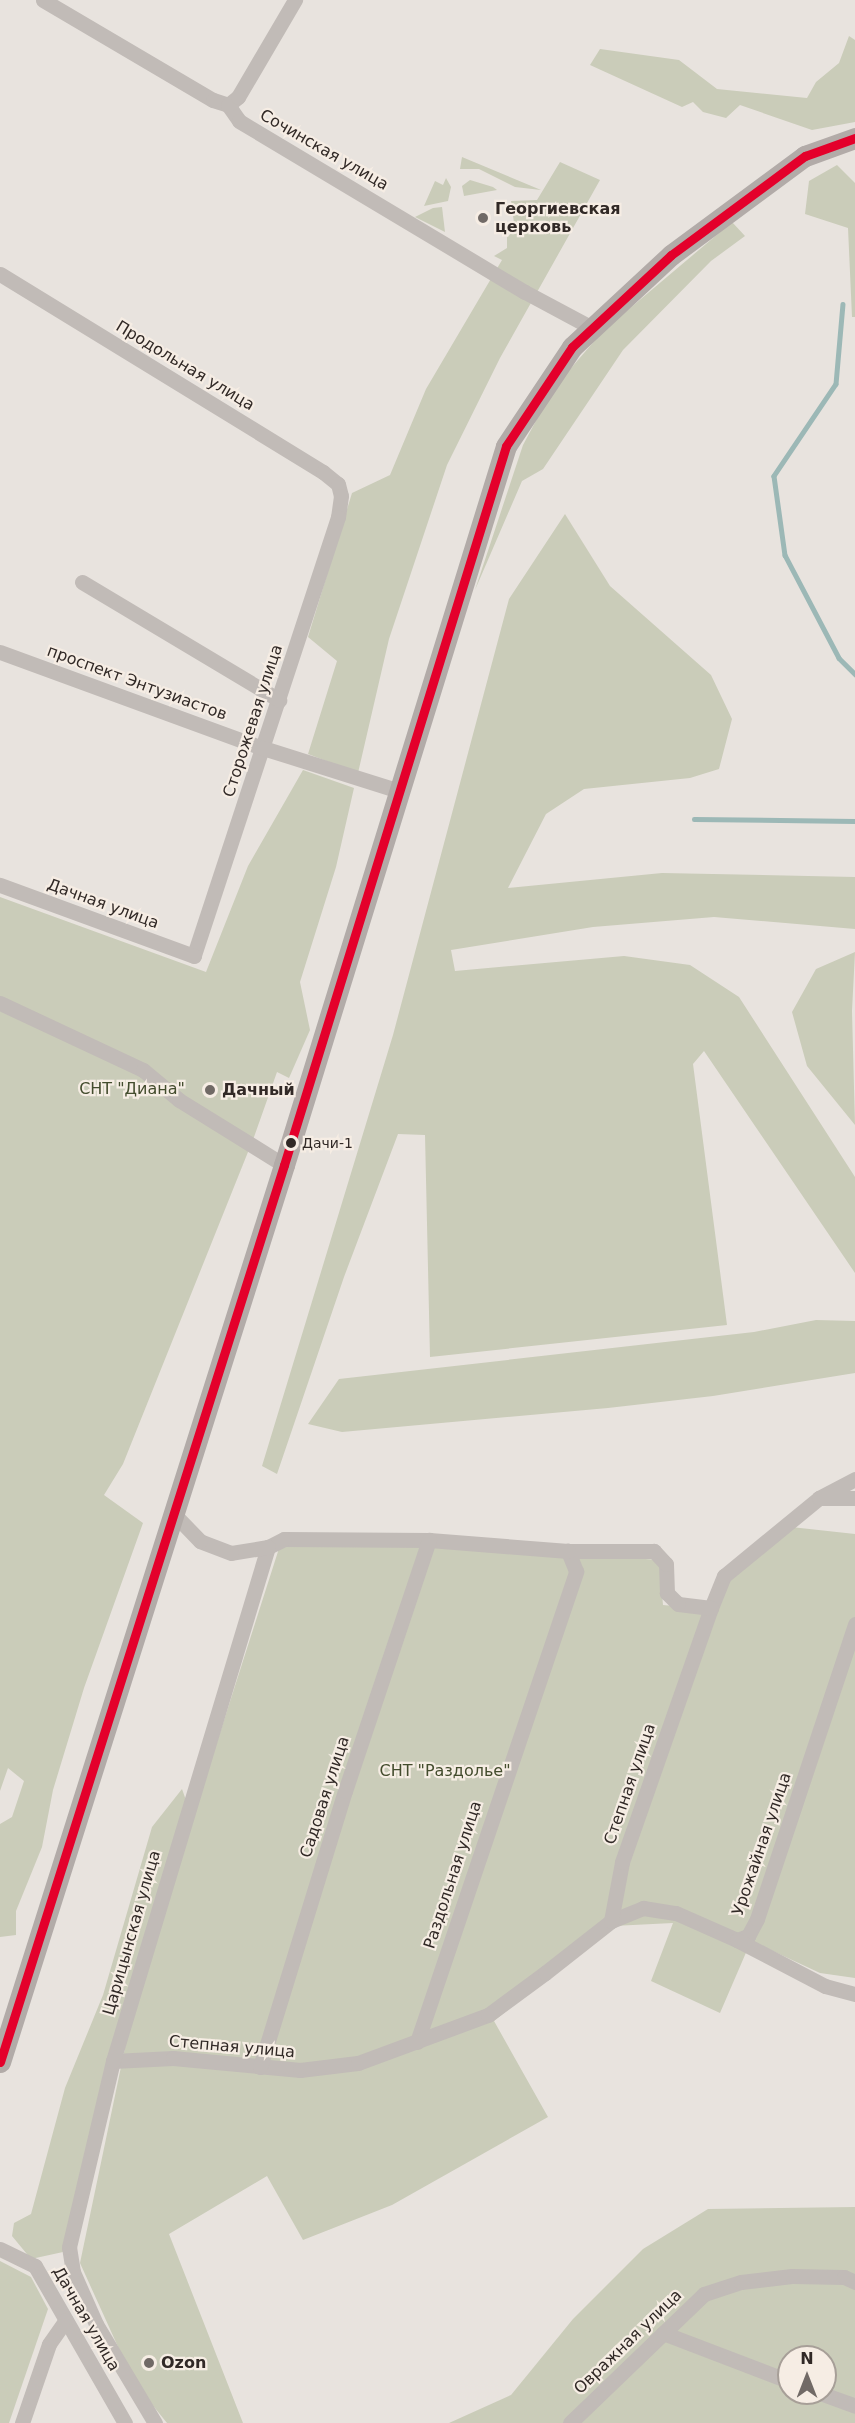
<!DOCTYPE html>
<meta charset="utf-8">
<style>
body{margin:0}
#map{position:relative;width:855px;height:2423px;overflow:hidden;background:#e8e3de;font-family:"DejaVu Sans",sans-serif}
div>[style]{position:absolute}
.green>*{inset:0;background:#caccb9}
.stream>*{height:4.5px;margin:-2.25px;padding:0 2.25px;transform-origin:2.25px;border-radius:2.25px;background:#9cb8b6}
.street>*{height:15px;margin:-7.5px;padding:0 7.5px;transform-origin:7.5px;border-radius:7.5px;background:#c1bbb7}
.secondary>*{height:21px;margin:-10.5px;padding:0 10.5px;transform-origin:10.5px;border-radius:10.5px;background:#b2aba8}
.bus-1>*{height:9px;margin:-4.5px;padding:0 4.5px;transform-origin:4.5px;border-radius:4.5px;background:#e4002b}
.dots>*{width:16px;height:16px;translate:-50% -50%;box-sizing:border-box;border:3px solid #f6ede4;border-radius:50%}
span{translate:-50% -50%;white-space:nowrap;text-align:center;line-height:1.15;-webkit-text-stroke:4.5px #f6ede4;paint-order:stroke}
.bus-label{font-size:14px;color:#312926}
.left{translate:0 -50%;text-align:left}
.street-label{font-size:16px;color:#312926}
.poi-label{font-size:16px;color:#312926;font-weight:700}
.park-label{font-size:16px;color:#434c2d}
.north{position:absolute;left:777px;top:2345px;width:60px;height:60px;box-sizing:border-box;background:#f6ede4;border:2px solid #a79f98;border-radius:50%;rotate:0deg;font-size:16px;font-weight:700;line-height:24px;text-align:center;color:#312926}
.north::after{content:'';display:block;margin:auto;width:21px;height:27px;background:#716a66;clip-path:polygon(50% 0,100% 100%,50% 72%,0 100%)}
</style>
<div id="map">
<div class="green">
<i style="clip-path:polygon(849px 36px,855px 40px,855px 122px,812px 130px,740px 105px,726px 118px,703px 112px,693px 102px,682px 107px,590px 65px,600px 49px,679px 60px,717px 89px,807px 98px,816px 82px,839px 63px)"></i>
<i style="clip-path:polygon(462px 157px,541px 190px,515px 187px,479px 169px,460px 169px)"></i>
<i style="clip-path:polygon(560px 162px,600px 180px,500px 358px,447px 465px,389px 639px,358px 773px,308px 754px,337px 661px,308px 637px,352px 493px,390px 475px,426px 389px,502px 260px,494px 256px,507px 248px,507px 237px,515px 230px,511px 201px,537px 200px)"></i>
<i style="clip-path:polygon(837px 165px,855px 183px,855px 317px,852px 317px,848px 228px,805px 214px,809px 181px)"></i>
<i style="clip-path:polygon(446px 178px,451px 187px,448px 201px,424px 206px,435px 181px,443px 185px)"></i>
<i style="clip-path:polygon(470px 180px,493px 187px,497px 190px,464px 196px,462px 186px)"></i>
<i style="clip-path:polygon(442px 207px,445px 232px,415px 217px,433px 208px)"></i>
<i style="clip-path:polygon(732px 222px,745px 236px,711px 261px,623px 350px,543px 469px,522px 481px,475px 590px,523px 445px,553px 389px,603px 331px)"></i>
<i style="clip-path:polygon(565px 514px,610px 586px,711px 675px,732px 719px,719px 769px,690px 778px,584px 789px,546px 814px,508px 888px,662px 873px,855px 877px,855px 929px,714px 917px,593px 927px,451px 950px,455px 971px,624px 956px,690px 965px,739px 997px,855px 1177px,855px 1273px,704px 1051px,693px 1064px,727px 1325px,430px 1357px,425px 1135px,398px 1134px,344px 1277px,277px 1474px,262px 1466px,393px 1035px,509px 599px)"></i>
<i style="clip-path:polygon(303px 770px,354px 788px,336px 867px,300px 982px,310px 1030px,289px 1078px,277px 1072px,254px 1137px,123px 1464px,104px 1495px,143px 1523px,84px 1688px,53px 1790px,42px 1847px,16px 1911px,16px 1935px,0 1937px,0 1824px,12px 1817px,24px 1781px,8px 1768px,0 1791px,0 897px,206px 972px,248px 866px)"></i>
<i style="clip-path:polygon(855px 952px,852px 1011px,855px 1125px,807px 1066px,792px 1012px,816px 969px)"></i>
<i style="clip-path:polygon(816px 1320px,855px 1321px,855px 1373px,713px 1396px,608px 1408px,342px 1432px,308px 1424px,339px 1379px,754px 1332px)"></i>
<i style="clip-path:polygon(791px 1527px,855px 1534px,855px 1978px,820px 1973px,751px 1941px,720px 2013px,651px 1981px,673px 1923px,613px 1926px,494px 2021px,548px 2117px,392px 2205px,303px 2240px,267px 2176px,169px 2234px,243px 2423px,167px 2423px,134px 2382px,80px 2263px,126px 2043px,194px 1814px,282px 1539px,439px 1544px,659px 1560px,663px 1605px,716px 1610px,732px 1571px,768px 1550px)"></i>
<i style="clip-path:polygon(182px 1789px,188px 1806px,63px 2252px,31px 2259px,12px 2236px,14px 2223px,31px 2214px,65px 2088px,103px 1995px,152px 1827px)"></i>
<i style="clip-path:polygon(evenodd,855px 2207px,855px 2423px,449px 2423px,511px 2395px,573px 2319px,643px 2249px,708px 2209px,855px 2207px,789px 2357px,825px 2357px,825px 2393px,789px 2393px,789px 2357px)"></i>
<i style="clip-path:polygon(0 2261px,31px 2277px,48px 2309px,9px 2423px,0 2423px)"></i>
</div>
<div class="stream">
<i style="left:843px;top:304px;width:80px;rotate:95deg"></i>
<i style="left:836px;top:384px;width:111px;rotate:124deg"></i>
<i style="left:774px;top:476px;width:80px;rotate:82.1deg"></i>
<i style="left:785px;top:555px;width:116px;rotate:62.3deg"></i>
<i style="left:839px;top:658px;width:23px;rotate:45deg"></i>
<i style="left:694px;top:819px;width:161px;rotate:0.7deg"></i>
</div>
<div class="street">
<i style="left:43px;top:0;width:197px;rotate:30.5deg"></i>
<i style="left:213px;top:100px;width:16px;rotate:18deg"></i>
<i style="left:228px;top:105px;width:19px;rotate:55deg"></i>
<i style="left:239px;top:121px;width:333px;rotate:30.9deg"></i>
<i style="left:525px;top:292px;width:76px;rotate:28.2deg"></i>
<i style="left:228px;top:105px;width:13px;rotate:-39deg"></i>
<i style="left:238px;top:97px;width:113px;rotate:-59.6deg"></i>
<i style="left:0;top:274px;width:379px;rotate:31.5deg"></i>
<i style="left:323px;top:472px;width:19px;rotate:39deg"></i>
<i style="left:338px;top:484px;width:12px;rotate:76deg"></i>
<i style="left:341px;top:496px;width:21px;rotate:98deg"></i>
<i style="left:338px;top:517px;width:462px;rotate:108.2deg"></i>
<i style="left:194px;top:956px;width:207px;rotate:-159.9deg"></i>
<i style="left:82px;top:582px;width:230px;rotate:30.9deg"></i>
<i style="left:0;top:652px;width:280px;rotate:20.1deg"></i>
<i style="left:263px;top:748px;width:143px;rotate:17.5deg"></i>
<i style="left:0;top:1003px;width:158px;rotate:25.1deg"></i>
<i style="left:143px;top:1070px;width:47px;rotate:39.8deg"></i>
<i style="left:179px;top:1100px;width:123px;rotate:31.8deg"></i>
<i style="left:819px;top:1498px;width:41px;rotate:-27.8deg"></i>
<i style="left:711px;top:1608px;width:35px;rotate:-68deg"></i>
<i style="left:724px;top:1576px;width:123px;rotate:-39.4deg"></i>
<i style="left:819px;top:1498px;width:36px"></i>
<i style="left:611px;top:1921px;width:35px;rotate:-22deg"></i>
<i style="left:643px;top:1908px;width:33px;rotate:9deg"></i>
<i style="left:676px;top:1913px;width:67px;rotate:23.9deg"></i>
<i style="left:737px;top:1940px;width:12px;rotate:-20deg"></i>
<i style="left:748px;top:1936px;width:19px;rotate:-62deg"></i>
<i style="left:757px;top:1919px;width:311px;rotate:-71.6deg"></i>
<i style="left:737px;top:1940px;width:99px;rotate:27.6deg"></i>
<i style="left:825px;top:1986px;width:31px;rotate:15deg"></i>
<i style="left:417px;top:2042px;width:497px;rotate:-71.3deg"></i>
<i style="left:576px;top:1571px;width:22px;rotate:-112deg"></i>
<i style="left:113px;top:2061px;width:60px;rotate:-2.9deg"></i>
<i style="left:173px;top:2058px;width:128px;rotate:5.4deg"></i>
<i style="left:300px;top:2070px;width:58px;rotate:-6.9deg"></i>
<i style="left:358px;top:2063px;width:139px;rotate:-20.3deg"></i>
<i style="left:488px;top:2015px;width:71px;rotate:-36.4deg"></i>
<i style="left:545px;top:1973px;width:84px;rotate:-38.2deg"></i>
<i style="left:611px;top:1921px;width:60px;rotate:-79.4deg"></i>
<i style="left:622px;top:1862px;width:269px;rotate:-70.7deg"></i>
<i style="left:711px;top:1608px;width:33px;rotate:-173deg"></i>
<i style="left:678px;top:1604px;width:16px;rotate:-135deg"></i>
<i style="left:667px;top:1593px;width:29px;rotate:-92deg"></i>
<i style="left:666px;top:1564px;width:18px;rotate:-133deg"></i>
<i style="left:654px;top:1551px;width:86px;rotate:180deg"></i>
<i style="left:568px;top:1551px;width:139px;rotate:-175.5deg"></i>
<i style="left:429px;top:1540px;width:145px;rotate:-179.6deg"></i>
<i style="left:284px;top:1539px;width:18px;rotate:153deg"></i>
<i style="left:260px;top:2067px;width:289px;rotate:-72.9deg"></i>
<i style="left:345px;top:1791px;width:265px;rotate:-71.5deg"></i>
<i style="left:0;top:2249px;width:39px;rotate:26deg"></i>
<i style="left:35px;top:2266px;width:181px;rotate:60.2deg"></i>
<i style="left:663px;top:2333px;width:135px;rotate:20.9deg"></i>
<i style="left:820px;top:2393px;width:37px;rotate:20deg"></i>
<i style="left:22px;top:2423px;width:83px;rotate:-71.1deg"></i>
<i style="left:49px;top:2344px;width:29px;rotate:-55deg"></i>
<i style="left:155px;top:2423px;width:115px;rotate:-120.8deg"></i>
<i style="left:96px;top:2324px;width:57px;rotate:-113.9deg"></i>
<i style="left:73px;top:2272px;width:25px;rotate:-99deg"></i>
<i style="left:69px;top:2247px;width:191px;rotate:-76.7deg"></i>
<i style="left:113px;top:2061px;width:537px;rotate:-73.22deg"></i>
<i style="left:268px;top:1547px;width:37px;rotate:171deg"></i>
<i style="left:231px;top:1553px;width:33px;rotate:-159deg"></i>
<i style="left:200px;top:1541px;width:37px;rotate:-134deg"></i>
<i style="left:570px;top:2423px;width:186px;rotate:-43.9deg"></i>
<i style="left:704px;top:2294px;width:39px;rotate:-18deg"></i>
<i style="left:741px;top:2282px;width:51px;rotate:-6.7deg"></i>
<i style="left:792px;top:2276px;width:52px;rotate:1.1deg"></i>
<i style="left:844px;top:2277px;width:12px;rotate:24deg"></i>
</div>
<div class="secondary">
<i style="left:0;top:2062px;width:941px;rotate:-72.43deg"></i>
<i style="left:284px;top:1165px;width:752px;rotate:-72.84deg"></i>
<i style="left:506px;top:446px;width:119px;rotate:-56.3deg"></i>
<i style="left:572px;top:347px;width:135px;rotate:-42.9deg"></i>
<i style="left:671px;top:255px;width:167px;rotate:-36.5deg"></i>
<i style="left:805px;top:156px;width:53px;rotate:-19.8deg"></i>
</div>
<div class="bus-1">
<i style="left:0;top:2062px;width:941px;rotate:-72.43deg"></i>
<i style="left:284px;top:1165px;width:752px;rotate:-72.84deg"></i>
<i style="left:506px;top:446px;width:119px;rotate:-56.3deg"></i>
<i style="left:572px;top:347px;width:135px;rotate:-42.9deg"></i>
<i style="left:671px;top:255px;width:167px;rotate:-36.5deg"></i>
<i style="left:805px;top:156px;width:53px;rotate:-19.8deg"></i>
</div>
<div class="dots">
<i style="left:483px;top:218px;background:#716a66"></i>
<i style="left:210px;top:1090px;background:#716a66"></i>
<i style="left:291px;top:1143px;background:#312926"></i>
<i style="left:149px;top:2363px;background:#716a66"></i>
</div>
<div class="bus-label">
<span class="left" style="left:302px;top:1143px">Дачи-1</span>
</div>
<div class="street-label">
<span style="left:324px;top:150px;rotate:30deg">Сочинская улица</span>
<span style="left:185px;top:366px;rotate:31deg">Продольная улица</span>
<span style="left:137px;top:683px;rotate:20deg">проспект Энтузиастов</span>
<span style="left:253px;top:721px;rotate:-72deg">Сторожевая улица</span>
<span style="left:103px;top:904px;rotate:20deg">Дачная улица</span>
<span style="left:630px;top:1784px;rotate:-71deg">Степная улица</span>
<span style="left:325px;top:1797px;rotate:-72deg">Садовая улица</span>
<span style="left:762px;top:1844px;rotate:-71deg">Урожайная улица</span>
<span style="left:453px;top:1875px;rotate:-72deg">Раздольная улица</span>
<span style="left:132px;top:1933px;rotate:-74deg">Царицынская улица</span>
<span style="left:232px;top:2047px;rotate:5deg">Степная улица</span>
<span style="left:86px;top:2319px;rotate:60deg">Дачная улица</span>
<span style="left:628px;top:2342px;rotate:-44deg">Овражная улица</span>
</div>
<div class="poi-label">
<span class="left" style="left:495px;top:218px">Георгиевская<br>церковь</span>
<span class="left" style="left:222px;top:1090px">Дачный</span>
<span class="left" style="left:161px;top:2363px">Ozon</span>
</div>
<div class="park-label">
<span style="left:132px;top:1089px">СНТ "Диана"</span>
<span style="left:445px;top:1771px">СНТ "Раздолье"</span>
</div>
<div class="north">N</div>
</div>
